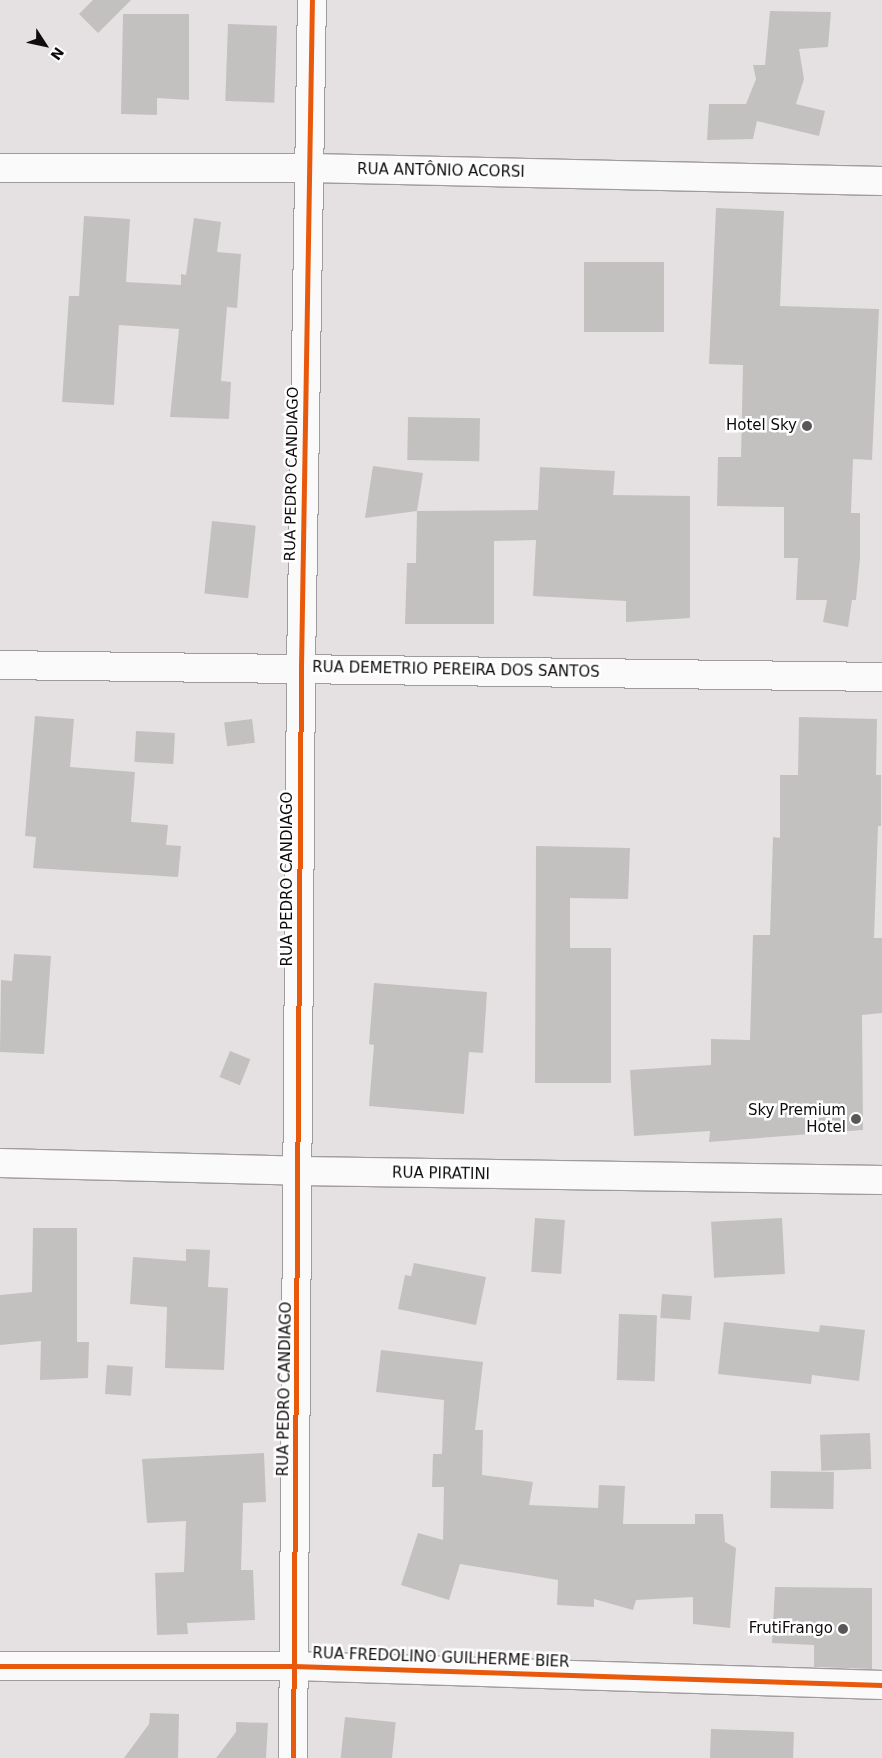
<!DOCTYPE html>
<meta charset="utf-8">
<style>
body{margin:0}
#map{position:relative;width:882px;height:1758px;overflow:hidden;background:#e5e1e2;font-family:"DejaVu Sans",sans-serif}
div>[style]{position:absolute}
.building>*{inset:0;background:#c3c0c0;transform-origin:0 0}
.roads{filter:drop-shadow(1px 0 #a09c9d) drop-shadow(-1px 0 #a09c9d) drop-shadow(0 1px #a09c9d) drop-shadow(0 -1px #a09c9d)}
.minor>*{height:28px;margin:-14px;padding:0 14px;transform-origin:14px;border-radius:14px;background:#fbfafb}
.cycleway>*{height:5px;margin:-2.5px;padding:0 2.5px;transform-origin:2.5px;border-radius:2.5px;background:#e8590c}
.dots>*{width:14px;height:14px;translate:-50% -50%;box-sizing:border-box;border:2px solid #fff;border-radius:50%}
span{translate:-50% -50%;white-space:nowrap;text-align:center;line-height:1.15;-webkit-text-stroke:5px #fff;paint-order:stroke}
.street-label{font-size:15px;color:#0f0c0d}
.poi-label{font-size:15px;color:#0f0c0d}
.right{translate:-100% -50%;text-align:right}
.north{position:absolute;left:20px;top:20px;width:50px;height:50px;-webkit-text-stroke:4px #fff;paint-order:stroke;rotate:125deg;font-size:14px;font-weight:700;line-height:20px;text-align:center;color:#0f0c0d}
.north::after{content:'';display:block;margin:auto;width:18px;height:22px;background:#0f0c0d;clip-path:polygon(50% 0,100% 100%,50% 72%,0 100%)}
</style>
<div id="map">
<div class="building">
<i style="clip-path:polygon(93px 0,131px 0,98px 33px,79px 14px)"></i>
<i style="clip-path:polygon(770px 11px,831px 12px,828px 47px,799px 49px,804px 79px,796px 104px,825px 111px,819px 136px,757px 121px,753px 139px,707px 140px,709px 104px,746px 104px,756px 79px,753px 65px,765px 65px)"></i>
<i style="clip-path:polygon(123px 14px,189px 14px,189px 100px,157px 98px,157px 115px,121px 114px)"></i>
<i style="left:228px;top:24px;width:49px;height:77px;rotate:2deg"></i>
<i style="clip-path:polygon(716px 208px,784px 211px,780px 306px,879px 309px,872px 460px,853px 459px,851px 513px,860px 513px,860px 558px,856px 600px,852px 600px,848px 627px,823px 622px,827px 600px,796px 600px,798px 558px,784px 558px,784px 507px,717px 506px,718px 457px,741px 457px,743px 365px,709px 364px)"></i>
<i style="clip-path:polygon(84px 216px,130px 219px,126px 282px,181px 285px,181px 274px,186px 275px,194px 218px,221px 222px,217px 252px,241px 254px,237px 308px,227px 307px,221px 381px,231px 382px,229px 419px,170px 417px,179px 329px,119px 325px,114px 405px,62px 402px,69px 296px,79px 296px)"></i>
<i style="left:664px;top:262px;width:70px;height:80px;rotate:90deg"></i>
<i style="left:408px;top:417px;width:72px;height:43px;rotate:1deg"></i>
<i style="clip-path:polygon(373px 466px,423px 473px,417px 511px,365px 518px)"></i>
<i style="clip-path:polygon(540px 467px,615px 471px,613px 495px,690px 496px,690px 618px,626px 622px,626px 601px,533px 596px,536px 540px,494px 541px,494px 624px,405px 624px,407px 563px,416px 563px,417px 511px,538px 510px)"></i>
<i style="left:212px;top:521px;width:44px;height:73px;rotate:6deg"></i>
<i style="clip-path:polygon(35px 716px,74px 719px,70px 767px,135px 772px,131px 822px,168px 825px,166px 845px,181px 846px,178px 877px,33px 868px,36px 837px,25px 836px)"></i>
<i style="clip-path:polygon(799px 717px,877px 719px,876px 775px,881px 775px,881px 826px,878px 826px,874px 938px,882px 938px,882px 1013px,862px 1015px,863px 1130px,709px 1142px,710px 1131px,634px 1136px,630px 1070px,711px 1065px,711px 1039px,750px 1040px,753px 935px,770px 935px,773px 837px,780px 838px,780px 775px,798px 775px)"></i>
<i style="left:252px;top:719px;width:24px;height:28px;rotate:83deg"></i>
<i style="left:136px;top:731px;width:39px;height:31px;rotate:3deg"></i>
<i style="clip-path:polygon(536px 846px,630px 848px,628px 899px,570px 898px,570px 948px,611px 948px,611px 1083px,535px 1083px)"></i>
<i style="clip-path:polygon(14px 954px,51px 956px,44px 1054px,0 1052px,1px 980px,12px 981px)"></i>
<i style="clip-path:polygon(374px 983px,487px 992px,483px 1053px,469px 1052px,464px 1114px,369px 1106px,374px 1045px,369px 1044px)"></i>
<i style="left:230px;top:1051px;width:22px;height:28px;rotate:22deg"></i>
<i style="left:535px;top:1218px;width:30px;height:54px;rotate:4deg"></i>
<i style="left:782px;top:1218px;width:56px;height:71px;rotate:87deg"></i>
<i style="clip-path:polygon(33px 1228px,77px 1228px,77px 1342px,89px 1342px,88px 1378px,40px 1380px,41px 1341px,0 1345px,0 1295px,32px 1292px)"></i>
<i style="clip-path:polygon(186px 1249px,210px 1250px,208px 1287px,228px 1288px,224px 1370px,165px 1368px,167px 1307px,130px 1304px,133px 1257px,186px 1261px)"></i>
<i style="clip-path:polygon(414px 1263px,486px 1277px,476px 1325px,398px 1309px,405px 1275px,411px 1276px)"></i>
<i style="left:662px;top:1294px;width:30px;height:24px;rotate:4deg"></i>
<i style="left:619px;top:1314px;width:38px;height:66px;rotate:2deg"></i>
<i style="clip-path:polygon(724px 1322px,819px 1332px,820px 1325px,865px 1330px,859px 1381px,812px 1375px,811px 1384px,718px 1374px)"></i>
<i style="clip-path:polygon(381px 1350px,483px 1362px,475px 1430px,483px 1430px,482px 1475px,533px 1482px,529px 1505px,598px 1508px,599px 1485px,625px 1486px,623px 1524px,695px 1524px,695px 1514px,723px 1514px,725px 1542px,736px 1548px,730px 1628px,693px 1624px,693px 1597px,636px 1600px,633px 1610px,594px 1599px,594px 1607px,557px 1605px,558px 1580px,460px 1564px,449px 1600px,401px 1585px,418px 1533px,443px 1540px,444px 1487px,432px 1487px,433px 1454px,442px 1454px,444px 1400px,376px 1392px)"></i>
<i style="left:107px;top:1365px;width:26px;height:29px;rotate:4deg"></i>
<i style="left:870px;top:1433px;width:36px;height:50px;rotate:88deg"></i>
<i style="clip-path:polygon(264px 1453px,266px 1502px,243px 1503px,241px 1570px,253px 1570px,255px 1620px,187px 1623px,188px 1634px,157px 1635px,155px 1573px,184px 1572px,186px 1521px,147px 1523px,142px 1459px)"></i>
<i style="left:771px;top:1471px;width:63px;height:37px;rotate:1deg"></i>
<i style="clip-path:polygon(775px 1587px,872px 1588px,872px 1669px,814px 1667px,814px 1645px,772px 1643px)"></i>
<i style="clip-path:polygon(150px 1713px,179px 1714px,178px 1758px,124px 1758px,149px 1724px)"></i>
<i style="left:345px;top:1717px;width:51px;height:41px;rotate:6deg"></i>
<i style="clip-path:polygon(236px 1722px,268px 1723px,266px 1758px,216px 1758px,236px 1732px)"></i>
<i style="left:711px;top:1729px;width:83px;height:29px;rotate:2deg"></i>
</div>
<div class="roads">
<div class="minor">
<i style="left:0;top:168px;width:310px"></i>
<i style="left:310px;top:168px;width:572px;rotate:1.3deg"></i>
<i style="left:0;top:665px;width:882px;rotate:0.78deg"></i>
<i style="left:0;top:1163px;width:300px;rotate:1.5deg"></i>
<i style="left:300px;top:1171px;width:582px;rotate:0.89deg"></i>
<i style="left:0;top:1666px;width:294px"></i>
<i style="left:294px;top:1666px;width:588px;rotate:1.85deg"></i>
<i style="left:293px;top:1758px;width:1091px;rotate:-89.58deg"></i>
<i style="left:301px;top:667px;width:667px;rotate:-89.06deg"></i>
</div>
</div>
<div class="cycleway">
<i style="left:0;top:1666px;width:294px"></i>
<i style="left:294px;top:1666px;width:588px;rotate:1.85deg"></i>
<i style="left:293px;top:1758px;width:1091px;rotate:-89.58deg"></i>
<i style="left:301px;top:667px;width:667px;rotate:-89.06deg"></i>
</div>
<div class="dots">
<i style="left:807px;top:426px;background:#5a5758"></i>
<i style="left:856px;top:1119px;background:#5a5758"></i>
<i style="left:843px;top:1629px;background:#5a5758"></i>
</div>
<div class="street-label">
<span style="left:441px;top:171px;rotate:1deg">RUA ANTÔNIO ACORSI</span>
<span style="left:292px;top:474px;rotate:-89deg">RUA PEDRO CANDIAGO</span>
<span style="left:456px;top:670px;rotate:1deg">RUA DEMETRIO PEREIRA DOS SANTOS</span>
<span style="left:288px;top:879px;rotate:-90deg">RUA PEDRO CANDIAGO</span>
<span style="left:441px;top:1174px;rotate:1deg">RUA PIRATINI</span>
<span style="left:285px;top:1389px;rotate:-89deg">RUA PEDRO CANDIAGO</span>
<span style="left:441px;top:1658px;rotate:2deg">RUA FREDOLINO GUILHERME BIER</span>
</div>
<div class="poi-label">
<span class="right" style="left:797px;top:426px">Hotel Sky</span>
<span class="right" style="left:846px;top:1119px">Sky Premium<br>Hotel</span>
<span class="right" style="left:833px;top:1629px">FrutiFrango</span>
</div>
<div class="north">N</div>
</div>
